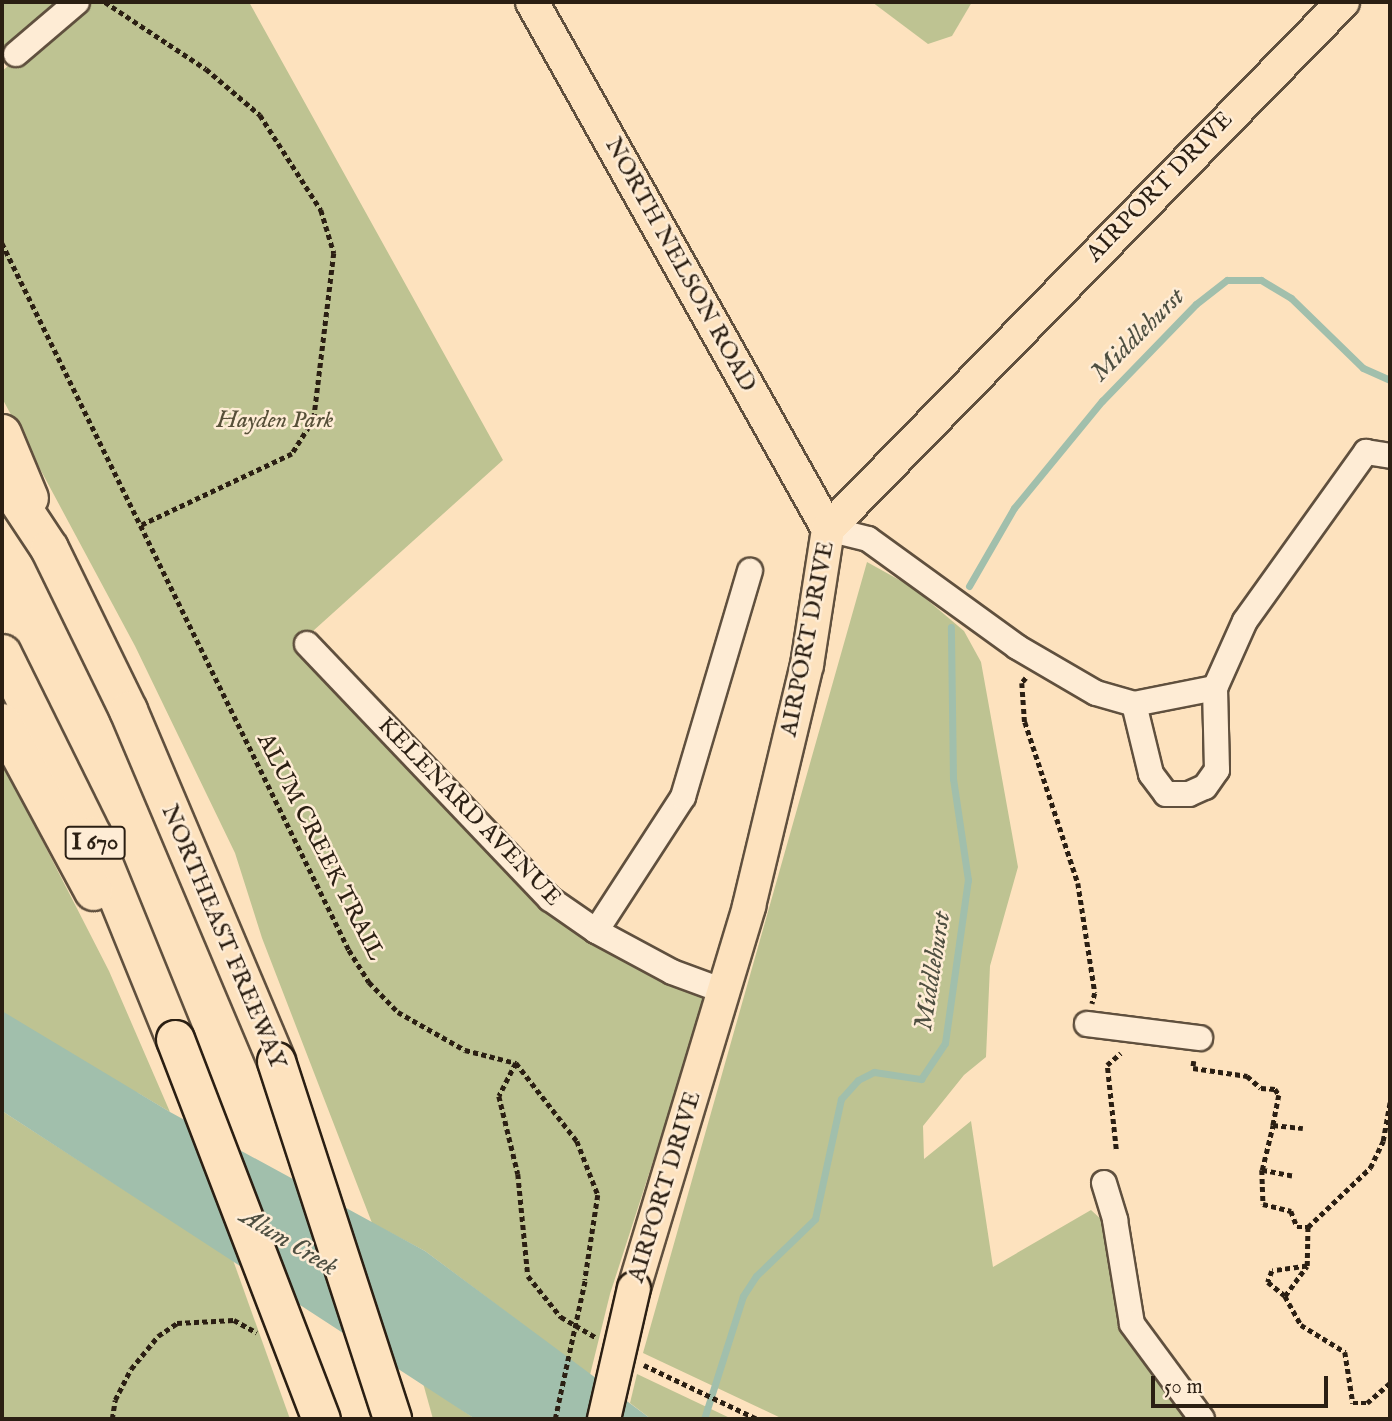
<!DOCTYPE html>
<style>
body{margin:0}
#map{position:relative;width:1392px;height:1421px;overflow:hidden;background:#fde2be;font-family:"IM FELL English",serif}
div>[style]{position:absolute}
.green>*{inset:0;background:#bec392}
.water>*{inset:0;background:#a1bfac}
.stream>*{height:7px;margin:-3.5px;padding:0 3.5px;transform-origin:3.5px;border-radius:3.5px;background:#a1bfac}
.path>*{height:4.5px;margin-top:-2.25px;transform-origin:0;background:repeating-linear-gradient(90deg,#2b1f13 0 5px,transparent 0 8.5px)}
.roads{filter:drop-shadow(2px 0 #60503e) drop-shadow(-2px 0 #60503e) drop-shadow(0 2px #60503e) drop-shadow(0 -2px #60503e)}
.minor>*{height:24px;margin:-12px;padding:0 12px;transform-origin:12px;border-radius:12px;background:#feecd5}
.major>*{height:32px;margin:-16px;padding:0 16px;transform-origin:16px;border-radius:16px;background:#fde2be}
.highway>*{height:37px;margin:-18.5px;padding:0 18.5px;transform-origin:18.5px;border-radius:18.5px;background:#fde2be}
.path-bridge>*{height:4.5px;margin-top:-2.25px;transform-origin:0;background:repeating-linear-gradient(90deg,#2b1f13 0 5px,transparent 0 8.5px)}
.bridges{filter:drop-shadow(2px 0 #2b1f13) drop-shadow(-2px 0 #2b1f13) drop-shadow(0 2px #2b1f13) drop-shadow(0 -2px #2b1f13)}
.major-bridge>*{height:32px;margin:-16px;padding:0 16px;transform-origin:16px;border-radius:16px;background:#fde2be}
.highway-bridge>*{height:37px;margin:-18.5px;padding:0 18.5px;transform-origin:18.5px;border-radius:18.5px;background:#fde2be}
span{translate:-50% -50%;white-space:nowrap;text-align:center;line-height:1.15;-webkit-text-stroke:5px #feecd5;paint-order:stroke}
.shield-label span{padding:2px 5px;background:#feecd5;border:2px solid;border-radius:5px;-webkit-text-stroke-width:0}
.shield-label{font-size:23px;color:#2b1f13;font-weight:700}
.street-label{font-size:24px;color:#2b1f13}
.park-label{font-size:24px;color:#575039;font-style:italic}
.water-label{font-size:26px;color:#4e4f41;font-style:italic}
.frame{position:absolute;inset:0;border:4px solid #2b1f13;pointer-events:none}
.scale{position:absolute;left:1151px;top:1376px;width:177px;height:32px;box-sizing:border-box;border:4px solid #2b1f13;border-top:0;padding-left:9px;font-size:21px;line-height:24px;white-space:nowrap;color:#2b1f13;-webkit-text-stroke:5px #feecd5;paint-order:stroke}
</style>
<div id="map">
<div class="green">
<i style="clip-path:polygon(2px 2px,64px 2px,2px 55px)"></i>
<i style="clip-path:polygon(88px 2px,249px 2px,503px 460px,313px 631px,563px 898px,645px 954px,713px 976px,610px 1294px,590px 1375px,425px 1251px,372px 1223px,262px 938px,235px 853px,135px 646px,2px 398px,2px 71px)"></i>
<i style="clip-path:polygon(872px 2px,972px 2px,952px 36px,928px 44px)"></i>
<i style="clip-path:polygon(867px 562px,912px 587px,964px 631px,981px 662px,1018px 867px,990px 966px,986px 1057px,964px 1075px,923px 1126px,924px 1159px,971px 1121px,993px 1267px,1091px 1210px,1103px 1221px,1126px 1323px,1156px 1380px,1188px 1419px,783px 1419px,643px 1353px)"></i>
<i style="clip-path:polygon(2px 762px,109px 971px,170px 1112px,138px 1093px,2px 1065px)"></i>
<i style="clip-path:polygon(2px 1111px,233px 1260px,290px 1419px,2px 1419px)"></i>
<i style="clip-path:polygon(637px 1374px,732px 1419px,651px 1419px,630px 1403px)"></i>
<i style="clip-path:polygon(423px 1383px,475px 1419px,433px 1419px)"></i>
</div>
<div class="water">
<i style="clip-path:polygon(2px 1011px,170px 1112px,425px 1251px,651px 1419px,475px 1419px,2px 1111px)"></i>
</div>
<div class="stream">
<i style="left:969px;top:586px;width:90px;rotate:-60deg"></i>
<i style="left:1014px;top:508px;width:139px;rotate:-50.6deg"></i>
<i style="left:1102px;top:401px;width:135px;rotate:-45.9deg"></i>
<i style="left:1196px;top:304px;width:39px;rotate:-38deg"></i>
<i style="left:1227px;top:280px;width:34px"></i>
<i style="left:1261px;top:280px;width:35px;rotate:31deg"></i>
<i style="left:1291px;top:298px;width:100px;rotate:44.2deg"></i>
<i style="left:1363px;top:368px;width:30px;rotate:24deg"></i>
<i style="left:704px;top:1419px;width:129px;rotate:-72.4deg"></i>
<i style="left:743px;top:1296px;width:24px;rotate:-57deg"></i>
<i style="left:756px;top:1276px;width:82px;rotate:-44deg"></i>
<i style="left:815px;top:1219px;width:123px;rotate:-77.8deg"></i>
<i style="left:841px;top:1099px;width:25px;rotate:-48deg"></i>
<i style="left:858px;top:1080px;width:18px;rotate:-27deg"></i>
<i style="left:874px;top:1072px;width:48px;rotate:8.5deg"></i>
<i style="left:921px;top:1079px;width:43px;rotate:-56.3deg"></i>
<i style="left:945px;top:1043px;width:165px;rotate:-82deg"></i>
<i style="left:968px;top:880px;width:102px;rotate:-98.4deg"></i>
<i style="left:953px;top:779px;width:152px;rotate:-90.8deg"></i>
</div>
<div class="path">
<i style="left:105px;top:2px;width:121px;rotate:33.6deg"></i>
<i style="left:206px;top:69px;width:71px;rotate:40.4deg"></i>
<i style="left:260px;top:115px;width:113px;rotate:57.3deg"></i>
<i style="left:321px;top:210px;width:45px;rotate:73.2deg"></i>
<i style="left:334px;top:253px;width:167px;rotate:96.9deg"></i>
<i style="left:314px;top:419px;width:41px;rotate:122.2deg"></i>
<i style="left:292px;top:454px;width:166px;rotate:154.7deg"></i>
<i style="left:2px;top:243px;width:788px;rotate:63.86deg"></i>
<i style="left:349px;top:950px;width:38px;rotate:58deg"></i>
<i style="left:369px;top:982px;width:42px;rotate:46deg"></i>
<i style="left:398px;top:1012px;width:77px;rotate:29.6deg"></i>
<i style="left:465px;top:1050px;width:53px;rotate:14.3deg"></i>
<i style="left:1026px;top:678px;width:6px;rotate:129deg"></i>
<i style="left:1022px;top:683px;width:39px;rotate:86deg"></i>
<i style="left:1025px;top:722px;width:169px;rotate:71.8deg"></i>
<i style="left:1078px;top:883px;width:111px;rotate:81.2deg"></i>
<i style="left:1095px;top:993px;width:11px;rotate:105deg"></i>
<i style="left:1194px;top:1061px;width:7px;rotate:98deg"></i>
<i style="left:1193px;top:1068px;width:55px;rotate:8.4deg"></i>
<i style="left:1247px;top:1076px;width:18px;rotate:41deg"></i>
<i style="left:1261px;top:1088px;width:14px;rotate:4deg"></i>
<i style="left:1275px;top:1089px;width:7px;rotate:56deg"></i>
<i style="left:1279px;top:1095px;width:31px;rotate:101deg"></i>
<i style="left:516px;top:1063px;width:37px;rotate:117deg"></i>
<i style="left:499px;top:1096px;width:80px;rotate:76.3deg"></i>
<i style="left:518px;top:1174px;width:102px;rotate:84.4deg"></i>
<i style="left:528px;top:1276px;width:53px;rotate:51.2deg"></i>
<i style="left:561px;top:1317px;width:42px;rotate:30.3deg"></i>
<i style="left:516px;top:1063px;width:99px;rotate:52deg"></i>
<i style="left:577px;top:1141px;width:58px;rotate:68.7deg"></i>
<i style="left:598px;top:1195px;width:86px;rotate:98.7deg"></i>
<i style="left:1116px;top:1149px;width:84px;rotate:-96.1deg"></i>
<i style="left:1107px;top:1065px;width:18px;rotate:-41deg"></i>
<i style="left:1262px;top:1170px;width:46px;rotate:-76.3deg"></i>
<i style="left:1273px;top:1125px;width:30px;rotate:6deg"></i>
<i style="left:1292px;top:1176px;width:31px;rotate:-169deg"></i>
<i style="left:1262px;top:1170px;width:34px;rotate:88deg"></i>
<i style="left:1263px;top:1204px;width:29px;rotate:14deg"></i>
<i style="left:1291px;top:1211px;width:17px;rotate:69deg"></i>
<i style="left:1297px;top:1227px;width:11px"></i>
<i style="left:1308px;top:1227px;width:86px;rotate:-43.6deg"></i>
<i style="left:1370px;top:1168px;width:30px;rotate:-64deg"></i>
<i style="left:1383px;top:1141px;width:39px;rotate:-80deg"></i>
<i style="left:1307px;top:1266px;width:35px;rotate:172deg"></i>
<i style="left:1272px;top:1271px;width:12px;rotate:110deg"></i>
<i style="left:1268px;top:1282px;width:22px;rotate:39deg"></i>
<i style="left:1285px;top:1296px;width:33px;rotate:61deg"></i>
<i style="left:1301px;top:1325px;width:52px;rotate:31.5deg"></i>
<i style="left:1345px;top:1352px;width:52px;rotate:81.1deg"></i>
<i style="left:1353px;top:1403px;width:14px"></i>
<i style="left:1367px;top:1403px;width:30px;rotate:-41deg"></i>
<i style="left:1285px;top:1296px;width:37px;rotate:-54deg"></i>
<i style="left:1307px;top:1266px;width:39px;rotate:-89deg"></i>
<i style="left:644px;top:1365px;width:125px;rotate:25.5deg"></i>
<i style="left:112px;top:1419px;width:19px;rotate:-81deg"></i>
<i style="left:115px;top:1400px;width:35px;rotate:-63deg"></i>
<i style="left:131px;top:1369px;width:43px;rotate:-50.7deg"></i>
<i style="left:158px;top:1336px;width:23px;rotate:-34deg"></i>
<i style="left:177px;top:1323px;width:57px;rotate:-3deg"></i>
<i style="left:234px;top:1320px;width:26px;rotate:29deg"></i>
</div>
<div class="roads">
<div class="minor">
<i style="left:16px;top:54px;width:80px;rotate:-40.4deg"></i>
<i style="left:828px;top:529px;width:41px;rotate:14deg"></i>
<i style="left:868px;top:539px;width:184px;rotate:35.9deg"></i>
<i style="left:1017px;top:647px;width:91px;rotate:30.2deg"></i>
<i style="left:1096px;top:693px;width:40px;rotate:16deg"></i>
<i style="left:1134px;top:704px;width:83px;rotate:-11.2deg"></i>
<i style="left:1215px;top:688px;width:73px;rotate:-65.9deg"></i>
<i style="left:1245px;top:621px;width:208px;rotate:-54.4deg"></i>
<i style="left:1366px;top:452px;width:24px;rotate:9deg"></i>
<i style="left:307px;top:644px;width:352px;rotate:46.4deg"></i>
<i style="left:550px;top:899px;width:56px;rotate:34.8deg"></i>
<i style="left:596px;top:931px;width:86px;rotate:28.3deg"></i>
<i style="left:672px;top:972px;width:55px;rotate:20.1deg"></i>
<i style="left:1134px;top:704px;width:72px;rotate:76.3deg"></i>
<i style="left:1151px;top:774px;width:25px;rotate:53deg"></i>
<i style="left:1166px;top:794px;width:23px"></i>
<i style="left:1189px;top:794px;width:17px;rotate:-24deg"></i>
<i style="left:1205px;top:787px;width:21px;rotate:-55deg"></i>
<i style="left:1217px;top:770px;width:82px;rotate:-91.4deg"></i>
<i style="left:596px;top:931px;width:160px;rotate:-57deg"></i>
<i style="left:683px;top:797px;width:236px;rotate:-73.5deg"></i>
<i style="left:1087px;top:1024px;width:114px;rotate:7.1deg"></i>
<i style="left:1104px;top:1183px;width:39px;rotate:73deg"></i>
<i style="left:1115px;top:1220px;width:105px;rotate:80.7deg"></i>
<i style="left:1132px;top:1324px;width:118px;rotate:53.6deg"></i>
</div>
<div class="major">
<i style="left:532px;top:2px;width:604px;rotate:60.68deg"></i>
<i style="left:634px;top:1288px;width:399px;rotate:-73.2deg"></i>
<i style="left:749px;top:906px;width:248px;rotate:-76.5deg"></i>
<i style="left:807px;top:665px;width:138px;rotate:-81.2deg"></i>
<i style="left:828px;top:529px;width:737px;rotate:-45.66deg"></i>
</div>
<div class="highway">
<i style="left:2px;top:433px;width:70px;rotate:67.4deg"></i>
<i style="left:2px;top:477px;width:85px;rotate:56.5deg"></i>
<i style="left:49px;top:548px;width:180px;rotate:64deg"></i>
<i style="left:128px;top:710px;width:381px;rotate:67.1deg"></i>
<i style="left:2px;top:653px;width:203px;rotate:63.7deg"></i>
<i style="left:92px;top:835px;width:220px;rotate:67.9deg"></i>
<i style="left:2px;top:722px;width:192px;rotate:61.7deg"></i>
</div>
</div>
<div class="path-bridge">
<i style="left:555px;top:1419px;width:142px;rotate:-77.8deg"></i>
</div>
<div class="bridges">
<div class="major-bridge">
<i style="left:604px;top:1419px;width:134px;rotate:-77.1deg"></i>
</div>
<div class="highway-bridge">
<i style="left:175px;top:1039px;width:407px;rotate:69deg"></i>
<i style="left:276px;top:1061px;width:376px;rotate:72deg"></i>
</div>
</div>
<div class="shield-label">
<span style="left:95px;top:843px">I 670</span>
</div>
<div class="street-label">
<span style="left:1160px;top:187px;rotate:-46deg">AIRPORT DRIVE</span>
<span style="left:680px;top:265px;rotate:61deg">NORTH NELSON ROAD</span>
<span style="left:808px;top:639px;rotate:-79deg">AIRPORT DRIVE</span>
<span style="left:469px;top:812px;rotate:46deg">KELENARD AVENUE</span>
<span style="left:320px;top:847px;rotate:63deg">ALUM CREEK TRAIL</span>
<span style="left:223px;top:937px;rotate:67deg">NORTHEAST FREEWAY</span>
<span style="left:665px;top:1187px;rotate:-73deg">AIRPORT DRIVE</span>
</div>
<div class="park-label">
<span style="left:275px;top:421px">Hayden Park</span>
</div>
<div class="water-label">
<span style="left:1138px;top:335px;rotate:-45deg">Middlehurst</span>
<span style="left:933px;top:971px;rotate:-81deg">Middlehurst</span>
<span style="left:289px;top:1242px;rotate:31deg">Alum Creek</span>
</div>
<div class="frame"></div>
<div class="scale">50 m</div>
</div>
